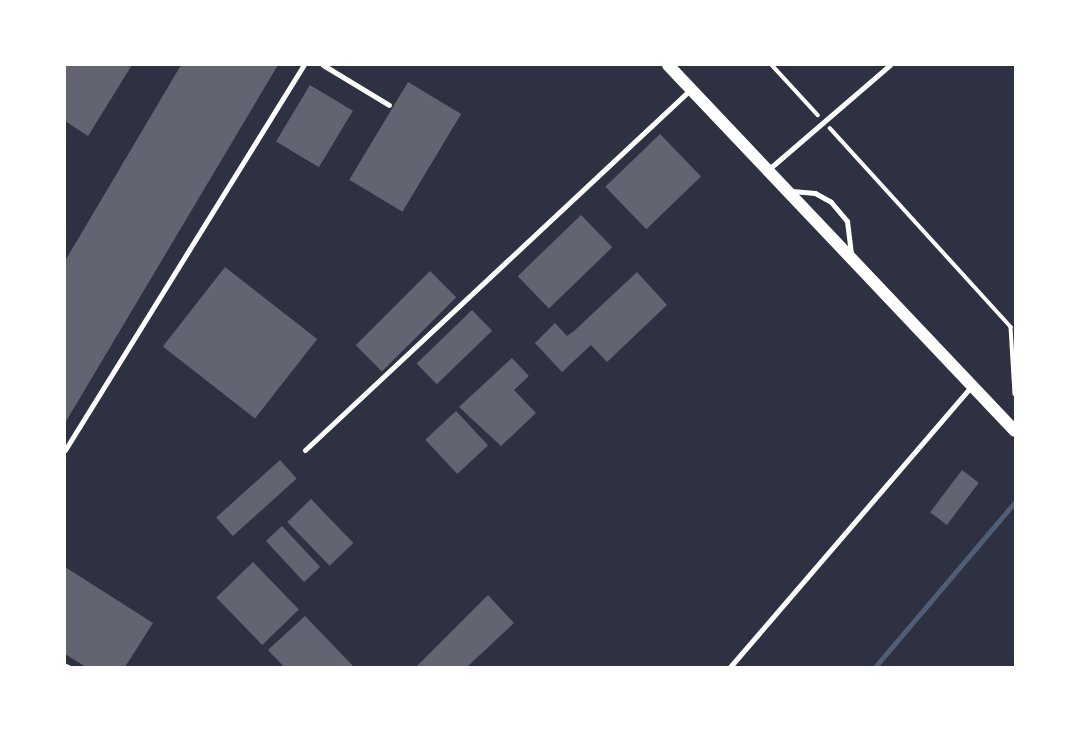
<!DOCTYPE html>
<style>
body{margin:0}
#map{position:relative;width:1080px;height:732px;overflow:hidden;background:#2d3142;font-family:Roboto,sans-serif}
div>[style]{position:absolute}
.stream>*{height:5px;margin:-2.5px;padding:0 2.5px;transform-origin:2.5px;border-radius:2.5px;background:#4f5d75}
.building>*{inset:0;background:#626471;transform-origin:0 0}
.path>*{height:3.5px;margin:-1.75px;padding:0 1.75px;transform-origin:1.75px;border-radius:1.75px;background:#fff}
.service>*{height:5px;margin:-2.5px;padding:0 2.5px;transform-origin:2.5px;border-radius:2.5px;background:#fff}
.tertiary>*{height:12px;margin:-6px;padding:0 6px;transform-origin:6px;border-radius:6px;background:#fff}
span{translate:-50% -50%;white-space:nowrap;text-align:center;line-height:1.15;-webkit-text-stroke:7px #fff;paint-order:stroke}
.frame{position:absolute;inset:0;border:66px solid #fff;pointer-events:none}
</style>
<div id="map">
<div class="stream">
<i style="left:875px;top:667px;width:216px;rotate:-49.7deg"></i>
</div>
<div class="building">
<i style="clip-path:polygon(65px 65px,132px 65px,88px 136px,65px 121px)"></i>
<i style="clip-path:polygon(181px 65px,278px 65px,65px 423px,65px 261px)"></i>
<i style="left:408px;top:82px;width:62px;height:114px;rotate:31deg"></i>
<i style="left:310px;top:85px;width:50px;height:66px;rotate:31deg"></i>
<i style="left:660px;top:134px;width:59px;height:76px;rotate:46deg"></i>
<i style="left:581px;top:215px;width:45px;height:88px;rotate:46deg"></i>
<i style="left:225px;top:267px;width:117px;height:101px;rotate:38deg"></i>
<i style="left:430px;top:271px;width:37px;height:105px;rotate:45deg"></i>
<i style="clip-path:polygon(637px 272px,667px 305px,607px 362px,591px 345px,562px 372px,535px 343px,555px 323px,567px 336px,574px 331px)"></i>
<i style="left:472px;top:310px;width:29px;height:77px;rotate:46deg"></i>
<i style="clip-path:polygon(512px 358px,529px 376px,514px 390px,536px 413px,501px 446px,459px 407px)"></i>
<i style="left:456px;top:411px;width:47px;height:42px;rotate:47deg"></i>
<i style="left:280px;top:460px;width:25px;height:86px;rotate:48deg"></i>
<i style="left:962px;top:470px;width:21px;height:53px;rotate:37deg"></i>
<i style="left:311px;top:499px;width:61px;height:33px;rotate:46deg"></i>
<i style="left:282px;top:526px;width:56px;height:22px;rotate:47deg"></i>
<i style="left:253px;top:562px;width:66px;height:51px;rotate:46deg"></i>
<i style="clip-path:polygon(65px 567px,153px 623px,125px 667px,86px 667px,65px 654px)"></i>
<i style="clip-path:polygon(488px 595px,514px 623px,467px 667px,416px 667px)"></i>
<i style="clip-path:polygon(305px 616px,354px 667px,284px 667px,268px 650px)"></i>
</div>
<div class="path">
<i style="left:772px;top:65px;width:68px;rotate:47.4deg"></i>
<i style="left:830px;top:128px;width:269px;rotate:47.7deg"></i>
<i style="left:1011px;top:327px;width:67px;rotate:86.6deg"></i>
</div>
<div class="service">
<i style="left:323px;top:65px;width:77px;rotate:31.2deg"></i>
<i style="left:769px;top:169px;width:160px;rotate:-40.7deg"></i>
<i style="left:792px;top:191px;width:23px;rotate:5deg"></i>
<i style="left:815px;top:193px;width:18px;rotate:29deg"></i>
<i style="left:831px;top:202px;width:25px;rotate:50deg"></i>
<i style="left:847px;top:221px;width:33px;rotate:83deg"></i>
<i style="left:65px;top:450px;width:453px;rotate:-58.2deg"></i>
<i style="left:305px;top:450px;width:529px;rotate:-43.08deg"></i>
<i style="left:65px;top:666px;width:3px;rotate:18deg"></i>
<i style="left:730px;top:667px;width:371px;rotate:-49.3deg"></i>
</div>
<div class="tertiary">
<i style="left:668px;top:65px;width:504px;rotate:46.53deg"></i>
</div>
<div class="frame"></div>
</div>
